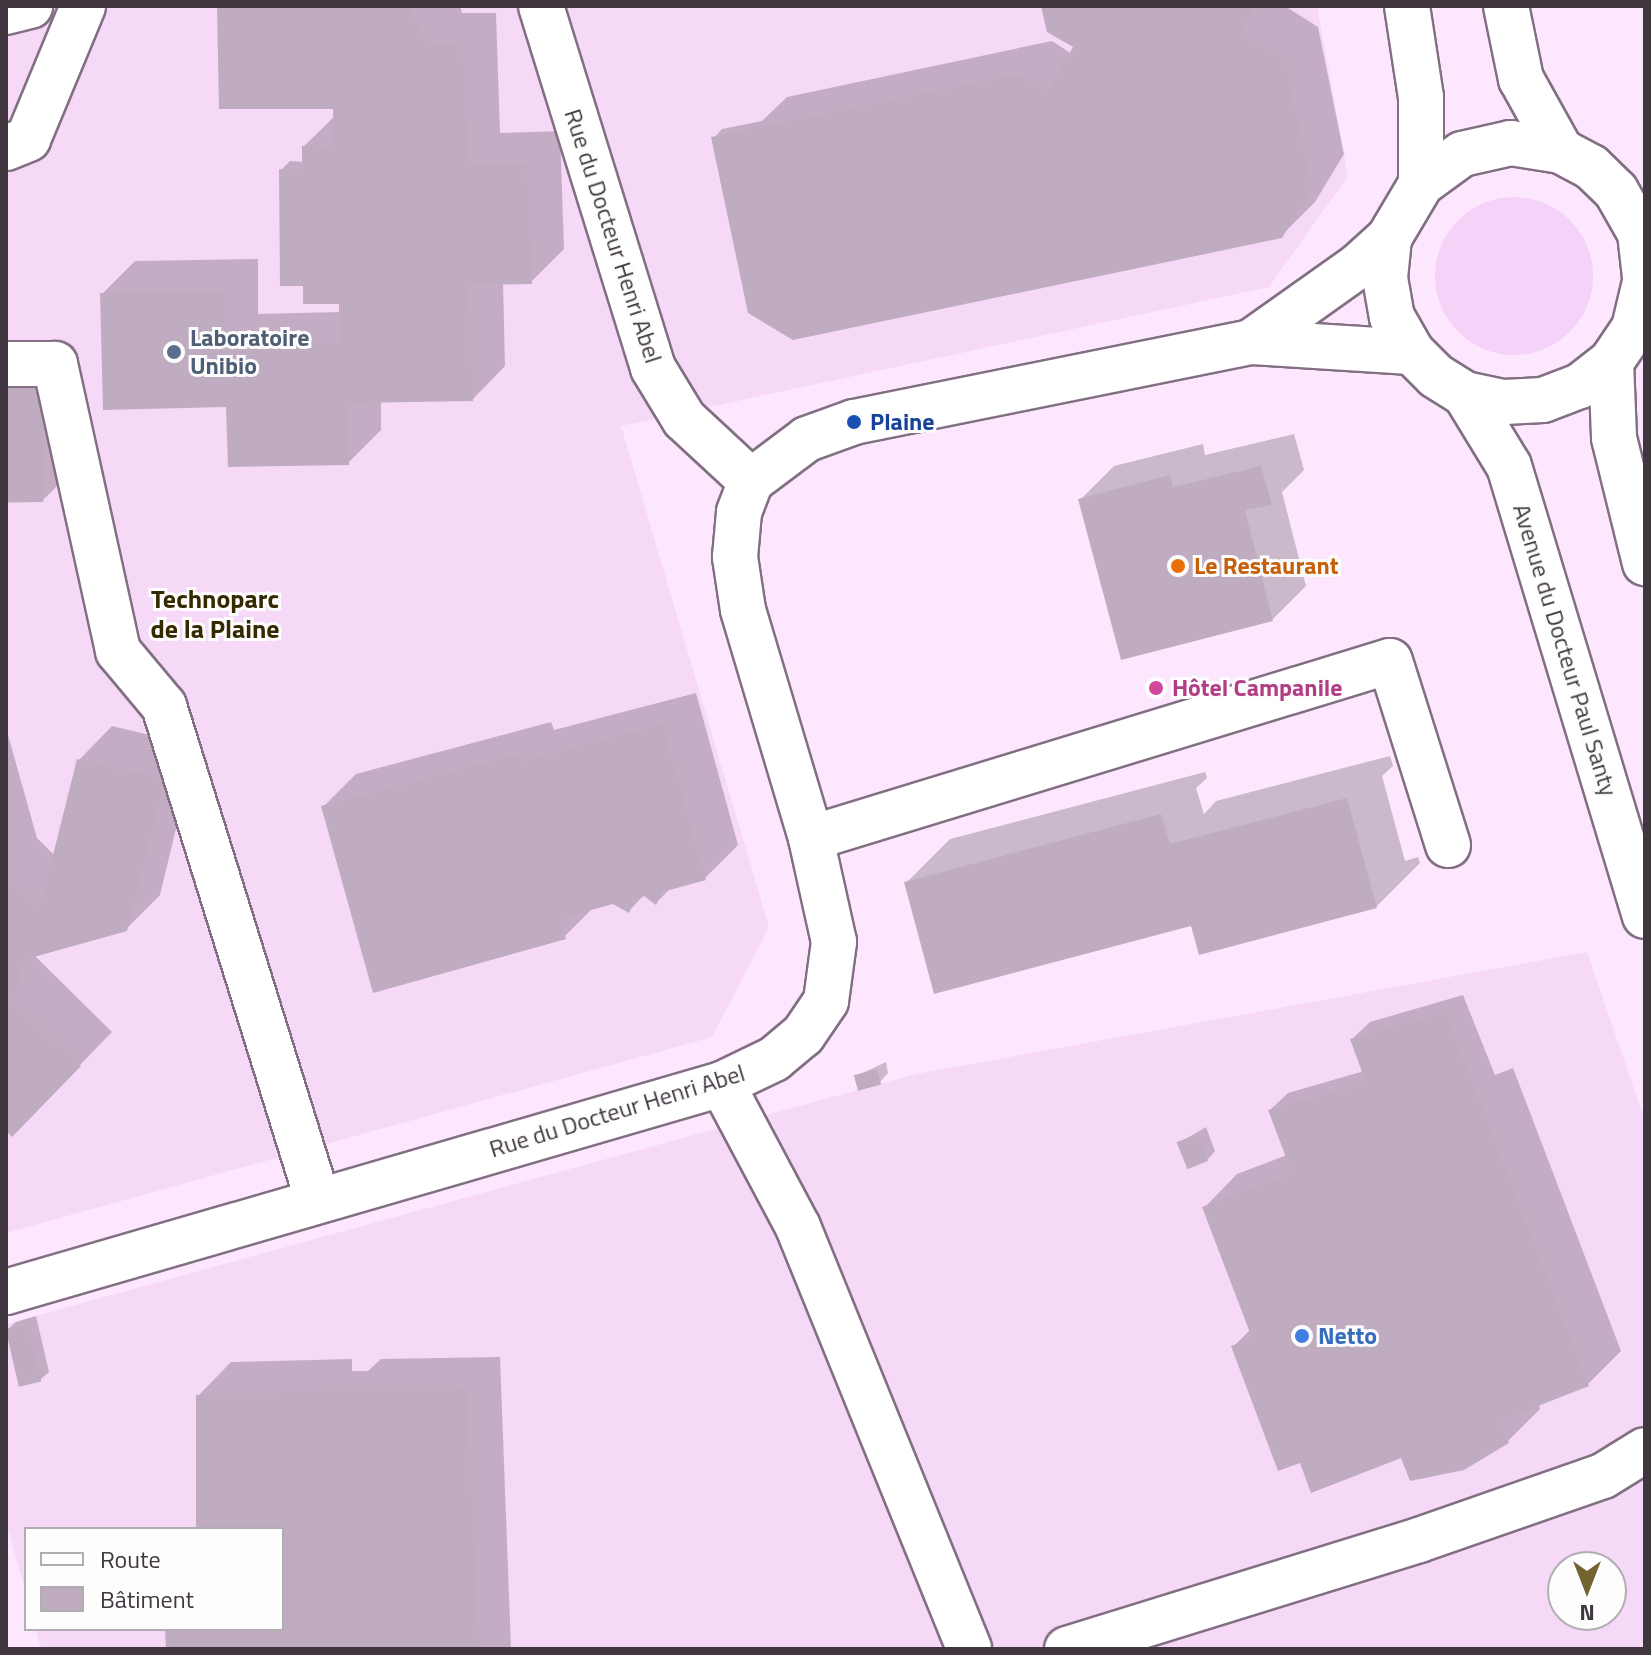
<!DOCTYPE html>
<meta charset="utf-8">
<style>
body{margin:0}
#map{position:relative;width:1651px;height:1655px;overflow:hidden;background:#fde7fe;font-family:"Titillium Web",sans-serif}
div>[style]{position:absolute}
.built>*{inset:0;background:#f5d9f6}
.green>*{inset:0;background:#f5d2f7}
.round{border-radius:50%}
.shadow>*{inset:0;background:#0003}
.building>*{inset:0;background:#c0acc1;transform-origin:0 0}
.roads{filter:drop-shadow(2px 0 #826f83) drop-shadow(-2px 0 #826f83) drop-shadow(0 2px #826f83) drop-shadow(0 -2px #826f83)}
.minor>*{height:44px;margin:-22px;padding:0 22px;transform-origin:22px;border-radius:22px;background:#fff}
.major>*{height:44px;margin:-22px;padding:0 22px;transform-origin:22px;border-radius:22px;background:#fff}
.dots>*{width:22px;height:22px;translate:-50% -50%;box-sizing:border-box;border:4px solid #fdfdfd;border-radius:50%}
span{translate:-50% -50%;white-space:nowrap;text-align:center;line-height:1.15;-webkit-text-stroke:6px #fdfdfd;paint-order:stroke}
.street-label{font-size:24px;color:#3f363f}
.service-label{font-size:24px;color:#4e5e75;font-weight:700}
.left{translate:0 -50%;text-align:left}
.transit-label{font-size:24px;color:#164399;font-weight:700}
.food-label{font-size:24px;color:#c56008;font-weight:700}
.hotel-label{font-size:24px;color:#b23c85;font-weight:700}
.shop-label{font-size:24px;color:#366cbe;font-weight:700}
.neighbourhood-label{font-size:26px;color:#352900;font-weight:700}
.frame{position:absolute;inset:0;border:8px solid #3f363f;pointer-events:none}
.legend{position:absolute;left:24px;top:1527px;width:260px;height:104px;box-sizing:border-box;background:#fdfdfd;border:2px solid #b1adb1;margin:0;padding:10px 14px;list-style:none;font-size:24px;color:#3f363f}
.legend li{display:flex;align-items:center;gap:16px;height:40px}
.legend b{width:40px;border:2px solid #b1adb1}
.north{position:absolute;left:1547px;top:1551px;width:80px;height:80px;box-sizing:border-box;background:#fdfdfd;border:2px solid #b1adb1;border-radius:50%;rotate:180deg;font-size:22px;font-weight:700;line-height:32px;text-align:center;color:#3f363f}
.north::after{content:'';display:block;margin:auto;width:28px;height:36px;background:#736330;clip-path:polygon(50% 0,100% 100%,50% 72%,0 100%)}
</style>
<div id="map">
<div class="built">
<i style="clip-path:polygon(6px 6px,1317px 6px,1348px 176px,1269px 287px,621px 426px,769px 927px,712px 1037px,6px 1233px)"></i>
<i style="clip-path:polygon(evenodd,1587px 952px,1645px 1121px,1645px 1649px,41px 1649px,36px 1629px,282px 1629px,282px 1529px,26px 1529px,26px 1593px,6px 1522px,6px 1324px,916px 1074px,1587px 952px,1563px 1567px,1611px 1567px,1611px 1615px,1563px 1615px,1563px 1567px)"></i>
</div>
<div class="green">
<i class="round" style="left:1435px;top:197px;width:158px;height:158px"></i>
</div>
<div class="shadow">
<i style="clip-path:polygon(219px 6px,460px 6px,462px 13px,496px 13px,500px 133px,560px 131px,564px 249px,531px 282px,503px 282px,505px 366px,472px 400px,381px 401px,381px 430px,348px 463px,228px 405px,102px 294px,135px 261px,258px 259px,258px 314px,341px 312px,341px 302px,305px 284px,281px 170px,290px 161px,304px 162px,304px 146px,335px 116px,334px 107px)"></i>
<i style="clip-path:polygon(1043px 6px,1285px 6px,1318px 27px,1344px 154px,1315px 202px,1281px 236px,714px 138px,722px 129px,762px 121px,787px 97px,1052px 41px,1072px 54px,1076px 47px)"></i>
<i style="clip-path:polygon(74px 346px,76px 467px,43px 500px,6px 500px,6px 347px)"></i>
<i style="clip-path:polygon(1294px 434px,1304px 470px,1282px 492px,1306px 586px,1272px 620px,1081px 499px,1114px 466px,1203px 444px,1205px 455px)"></i>
<i style="clip-path:polygon(696px 693px,738px 845px,705px 878px,672px 887px,656px 903px,645px 894px,629px 911px,614px 901px,594px 907px,564px 937px,323px 807px,356px 774px,551px 722px,554px 730px)"></i>
<i style="clip-path:polygon(112px 726px,196px 746px,160px 895px,126px 929px,34px 955px,112px 1032px,45px 1101px,6px 1128px,6px 728px,37px 838px,55px 856px,79px 760px)"></i>
<i style="clip-path:polygon(1390px 756px,1393px 766px,1382px 776px,1405px 861px,1418px 857px,1420px 863px,1376px 907px,1192px 923px,906px 883px,950px 839px,1205px 772px,1207px 778px,1196px 788px,1204px 814px,1216px 801px)"></i>
<i style="clip-path:polygon(1463px 995px,1495px 1075px,1513px 1068px,1621px 1351px,1588px 1384px,1539px 1404px,1540px 1409px,1507px 1442px,1402px 1456px,1301px 1460px,1233px 1347px,1251px 1329px,1204px 1208px,1237px 1174px,1287px 1155px,1270px 1110px,1288px 1093px,1364px 1071px,1352px 1039px,1370px 1022px)"></i>
<i style="clip-path:polygon(886px 1062px,888px 1073px,880px 1082px,856px 1076px)"></i>
<i style="clip-path:polygon(1206px 1127px,1215px 1151px,1207px 1160px,1179px 1143px)"></i>
<i style="clip-path:polygon(36px 1316px,49px 1372px,40px 1380px,7px 1330px,16px 1322px)"></i>
<i style="clip-path:polygon(500px 1357px,511px 1649px,168px 1649px,167px 1629px,282px 1629px,282px 1529px,200px 1529px,198px 1396px,231px 1362px,352px 1359px,352px 1371px,368px 1371px,381px 1359px)"></i>
</div>
<div class="building">
<i style="clip-path:polygon(217px 6px,409px 6px,429px 45px,463px 45px,468px 165px,527px 163px,532px 284px,469px 285px,473px 401px,349px 403px,349px 465px,228px 467px,226px 407px,103px 410px,100px 293px,226px 292px,226px 346px,339px 343px,339px 304px,303px 304px,303px 286px,280px 286px,279px 169px,302px 170px,302px 146px,334px 147px,333px 109px,219px 109px)"></i>
<i style="clip-path:polygon(1041px 6px,1256px 6px,1241px 32px,1285px 60px,1312px 188px,1282px 238px,793px 340px,748px 313px,711px 137px,1018px 74px,1047px 92px,1073px 47px,1047px 32px)"></i>
<i style="left:41px;top:378px;width:124px;height:35px;rotate:89deg"></i>
<i style="clip-path:polygon(1261px 466px,1272px 505px,1245px 510px,1273px 621px,1121px 660px,1078px 499px,1170px 475px,1173px 487px)"></i>
<i style="clip-path:polygon(663px 724px,706px 880px,662px 892px,656px 905px,644px 896px,635px 899px,629px 913px,613px 904px,559px 919px,566px 939px,373px 993px,321px 806px,518px 754px,521px 761px)"></i>
<i style="clip-path:polygon(77px 759px,165px 779px,127px 931px,23px 960px,14px 1001px,81px 1066px,12px 1137px,6px 1131px,6px 873px,40px 907px)"></i>
<i style="clip-path:polygon(1347px 798px,1377px 908px,1199px 955px,1191px 926px,934px 994px,904px 882px,1161px 814px,1170px 844px)"></i>
<i style="clip-path:polygon(1446px 1012px,1589px 1386px,1500px 1421px,1509px 1443px,1464px 1470px,1410px 1481px,1401px 1458px,1311px 1493px,1300px 1463px,1278px 1471px,1231px 1346px,1252px 1338px,1202px 1207px,1292px 1173px,1268px 1110px,1366px 1083px,1350px 1039px)"></i>
<i style="left:877px;top:1069px;width:16px;height:24px;rotate:75deg"></i>
<i style="left:1197px;top:1134px;width:29px;height:22px;rotate:68deg"></i>
<i style="left:28px;top:1324px;width:59px;height:23px;rotate:77deg"></i>
<i style="clip-path:polygon(319px 1385px,346px 1385px,346px 1391px,467px 1389px,479px 1649px,166px 1649px,165px 1629px,282px 1629px,282px 1529px,196px 1529px,196px 1395px,319px 1391px)"></i>
</div>
<div class="roads">
<div class="minor">
<i style="left:541px;top:6px;width:379px;rotate:72.8deg"></i>
<i style="left:653px;top:368px;width:60px;rotate:58.7deg"></i>
<i style="left:684px;top:419px;width:91px;rotate:42.8deg"></i>
<i style="left:6px;top:12px;width:25px;rotate:-14deg"></i>
<i style="left:6px;top:148px;width:24px;rotate:-22deg"></i>
<i style="left:28px;top:139px;width:144px;rotate:-67.5deg"></i>
<i style="left:1251px;top:342px;width:131px;rotate:-35.4deg"></i>
<i style="left:1358px;top:266px;width:42px;rotate:-42.1deg"></i>
<i style="left:6px;top:364px;width:49px"></i>
<i style="left:55px;top:364px;width:294px;rotate:77.6deg"></i>
<i style="left:118px;top:651px;width:72px;rotate:50.1deg"></i>
<i style="left:164px;top:706px;width:518px;rotate:72.72deg"></i>
<i style="left:811px;top:838px;width:605px;rotate:-17deg"></i>
<i style="left:1390px;top:661px;width:193px;rotate:72.5deg"></i>
<i style="left:722px;top:1084px;width:162px;rotate:62deg"></i>
<i style="left:798px;top:1227px;width:455px;rotate:67.9deg"></i>
<i style="left:6px;top:1292px;width:746px;rotate:-16.2deg"></i>
<i style="left:722px;top:1084px;width:58px;rotate:-25.7deg"></i>
<i style="left:774px;top:1059px;width:38px;rotate:-40deg"></i>
<i style="left:803px;top:1035px;width:41px;rotate:-55.9deg"></i>
<i style="left:826px;top:1001px;width:60px;rotate:-82.3deg"></i>
<i style="left:834px;top:942px;width:107px;rotate:-102.5deg"></i>
<i style="left:811px;top:838px;width:238px;rotate:-106.6deg"></i>
<i style="left:743px;top:610px;width:54px;rotate:-98.6deg"></i>
<i style="left:735px;top:557px;width:45px;rotate:-84.9deg"></i>
<i style="left:739px;top:512px;width:33px;rotate:-69deg"></i>
<i style="left:751px;top:481px;width:70px;rotate:-36.9deg"></i>
<i style="left:807px;top:439px;width:50px;rotate:-19.9deg"></i>
<i style="left:854px;top:422px;width:405px;rotate:-11.4deg"></i>
<i style="left:1251px;top:342px;width:161px;rotate:3.6deg"></i>
<i style="left:1067px;top:1649px;width:368px;rotate:-17.2deg"></i>
<i style="left:1419px;top:1540px;width:195px;rotate:-19.2deg"></i>
<i style="left:1603px;top:1476px;width:49px;rotate:-31.8deg"></i>
</div>
<div class="major">
<i style="left:1407px;top:6px;width:92px;rotate:81.3deg"></i>
<i style="left:1421px;top:97px;width:87px;rotate:90deg"></i>
<i style="left:1506px;top:6px;width:75px;rotate:78.4deg"></i>
<i style="left:1521px;top:79px;width:82px;rotate:60.9deg"></i>
<i style="left:1645px;top:277px;width:44px;rotate:-96.5deg"></i>
<i style="left:1640px;top:233px;width:48px;rotate:-119.7deg"></i>
<i style="left:1616px;top:191px;width:35px;rotate:-136deg"></i>
<i style="left:1591px;top:167px;width:34px;rotate:-152deg"></i>
<i style="left:1561px;top:151px;width:51px;rotate:-170.9deg"></i>
<i style="left:1511px;top:143px;width:50px;rotate:167.3deg"></i>
<i style="left:1462px;top:154px;width:51px;rotate:143.8deg"></i>
<i style="left:1421px;top:184px;width:63px;rotate:120.7deg"></i>
<i style="left:1389px;top:238px;width:40px;rotate:95.7deg"></i>
<i style="left:1385px;top:278px;width:40px;rotate:80deg"></i>
<i style="left:1392px;top:317px;width:40px;rotate:60.3deg"></i>
<i style="left:1412px;top:352px;width:34px;rotate:45deg"></i>
<i style="left:1436px;top:376px;width:34px;rotate:32deg"></i>
<i style="left:1465px;top:394px;width:40px;rotate:12deg"></i>
<i style="left:1504px;top:402px;width:39px;rotate:-3deg"></i>
<i style="left:1543px;top:400px;width:40px;rotate:-21deg"></i>
<i style="left:1580px;top:386px;width:39px;rotate:-38deg"></i>
<i style="left:1611px;top:362px;width:41px;rotate:-55.9deg"></i>
<i style="left:1634px;top:328px;width:47px;rotate:-76.6deg"></i>
<i style="left:1611px;top:362px;width:76px;rotate:87.7deg"></i>
<i style="left:1614px;top:438px;width:129px;rotate:76.1deg"></i>
<i style="left:1465px;top:394px;width:84px;rotate:58.6deg"></i>
<i style="left:1509px;top:466px;width:470px;rotate:73.2deg"></i>
</div>
</div>
<div class="dots">
<i style="left:174px;top:352px;background:#5c6f8a"></i>
<i style="left:854px;top:422px;background:#1a4fb4"></i>
<i style="left:1178px;top:566px;background:#e8710a"></i>
<i style="left:1156px;top:688px;background:#d1479c"></i>
<i style="left:1302px;top:1336px;background:#3f7fe0"></i>
</div>
<div class="street-label">
<span style="left:613px;top:236px;rotate:72deg">Rue du Docteur Henri Abel</span>
<span style="left:1565px;top:650px;rotate:73deg">Avenue du Docteur Paul Santy</span>
<span style="left:617px;top:1111px;rotate:-17deg">Rue du Docteur Henri Abel</span>
</div>
<div class="service-label">
<span class="left" style="left:190px;top:352px">Laboratoire<br>Unibio</span>
</div>
<div class="transit-label">
<span class="left" style="left:870px;top:422px">Plaine</span>
</div>
<div class="food-label">
<span class="left" style="left:1194px;top:566px">Le Restaurant</span>
</div>
<div class="hotel-label">
<span class="left" style="left:1172px;top:688px">Hôtel Campanile</span>
</div>
<div class="shop-label">
<span class="left" style="left:1318px;top:1336px">Netto</span>
</div>
<div class="neighbourhood-label">
<span style="left:215px;top:614px">Technoparc<br>de la Plaine</span>
</div>
<div class="frame"></div>
<ul class="legend">
<li><b style="height:10px;background:#fff"></b>Route</li>
<li><b style="height:22px;background:#c0acc1"></b>Bâtiment</li>
</ul>
<div class="north">N</div>
</div>
